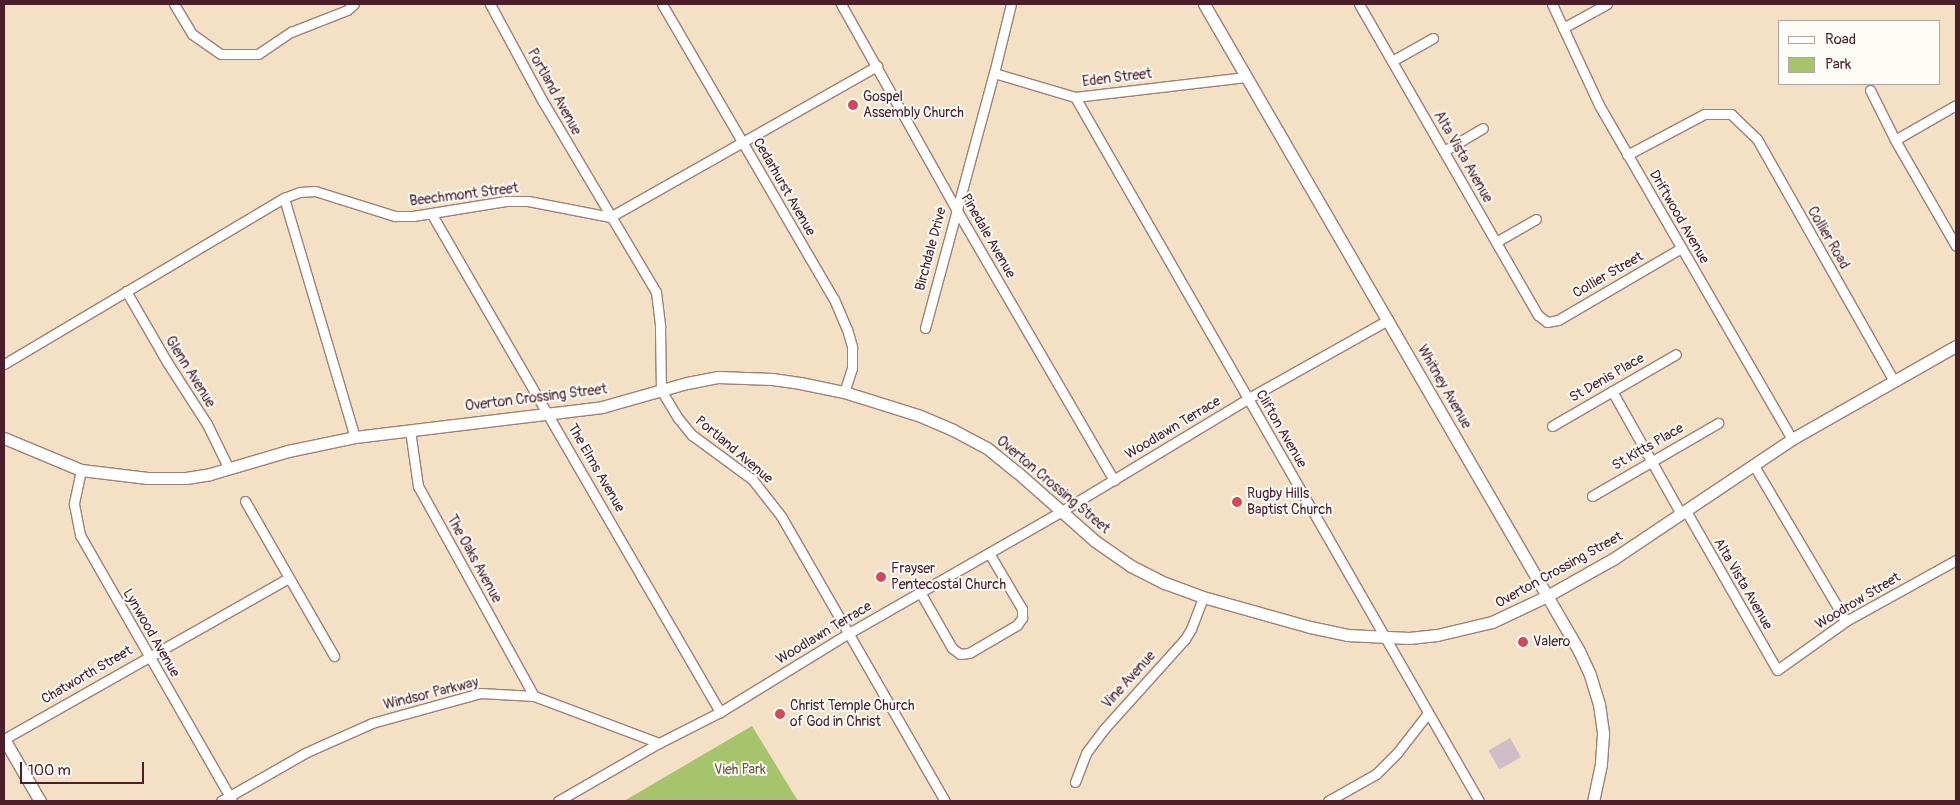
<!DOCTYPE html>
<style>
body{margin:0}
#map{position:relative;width:1960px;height:805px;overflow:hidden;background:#f4e0c5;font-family:Pangolin,sans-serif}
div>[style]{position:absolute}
.industrial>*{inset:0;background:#d1bdc8;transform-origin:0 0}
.green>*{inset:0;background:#a6c46b}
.roads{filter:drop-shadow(1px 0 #9f8078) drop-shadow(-1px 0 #9f8078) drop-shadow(0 1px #9f8078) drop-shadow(0 -1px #9f8078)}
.minor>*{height:9px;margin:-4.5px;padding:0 4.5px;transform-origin:4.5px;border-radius:4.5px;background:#fff}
.major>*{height:11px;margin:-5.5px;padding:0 5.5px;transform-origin:5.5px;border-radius:5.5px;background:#fff}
.dots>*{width:14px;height:14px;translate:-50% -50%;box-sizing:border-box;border:2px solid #fdfcf7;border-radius:50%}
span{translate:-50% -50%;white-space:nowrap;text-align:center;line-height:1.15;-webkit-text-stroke:4px #fdfcf7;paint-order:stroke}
.street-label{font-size:14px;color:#4a1f2b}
.poi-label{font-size:14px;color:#4a1f2b}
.left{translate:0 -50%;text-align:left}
.park-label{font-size:14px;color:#6a5941}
.frame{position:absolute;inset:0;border:5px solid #4a1f2b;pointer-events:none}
.legend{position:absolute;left:1778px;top:20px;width:162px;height:65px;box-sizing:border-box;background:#fdfcf7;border:1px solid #b5a4a5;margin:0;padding:6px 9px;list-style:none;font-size:15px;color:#4a1f2b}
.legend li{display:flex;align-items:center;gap:10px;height:25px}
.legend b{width:25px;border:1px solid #b5a4a5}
.scale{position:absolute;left:20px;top:762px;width:124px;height:22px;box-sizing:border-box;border:2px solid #4a1f2b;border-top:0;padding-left:6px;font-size:15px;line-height:18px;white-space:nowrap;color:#4a1f2b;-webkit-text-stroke:4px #fdfcf7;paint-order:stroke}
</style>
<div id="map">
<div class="industrial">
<i style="left:1510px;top:738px;width:22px;height:25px;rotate:60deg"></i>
</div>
<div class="green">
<i style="clip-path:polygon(752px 726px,798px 801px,624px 801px)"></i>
</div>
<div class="roads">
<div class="minor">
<i style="left:174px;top:4px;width:35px;rotate:59deg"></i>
<i style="left:192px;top:34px;width:35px;rotate:35deg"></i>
<i style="left:221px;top:54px;width:37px"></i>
<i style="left:258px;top:54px;width:40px;rotate:-34deg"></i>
<i style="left:291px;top:32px;width:60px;rotate:-21.4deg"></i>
<i style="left:347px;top:10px;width:9px;rotate:-41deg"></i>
<i style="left:490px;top:4px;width:109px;rotate:61.6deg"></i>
<i style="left:542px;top:100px;width:223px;rotate:59.3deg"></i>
<i style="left:656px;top:292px;width:35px;rotate:83deg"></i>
<i style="left:660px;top:327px;width:63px;rotate:89.1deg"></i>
<i style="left:661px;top:390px;width:33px;rotate:59deg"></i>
<i style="left:678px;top:418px;width:22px;rotate:51deg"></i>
<i style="left:692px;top:435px;width:74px;rotate:36.3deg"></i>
<i style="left:752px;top:479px;width:47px;rotate:51.9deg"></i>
<i style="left:781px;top:516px;width:329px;rotate:60.1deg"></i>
<i style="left:662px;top:4px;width:341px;rotate:59.8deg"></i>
<i style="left:834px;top:299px;width:33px;rotate:67deg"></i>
<i style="left:847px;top:329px;width:19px;rotate:74deg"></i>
<i style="left:852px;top:347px;width:21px;rotate:90deg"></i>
<i style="left:852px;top:368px;width:25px;rotate:108deg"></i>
<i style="left:841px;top:4px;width:235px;rotate:60.7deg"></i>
<i style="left:956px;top:209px;width:314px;rotate:59.8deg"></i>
<i style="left:1359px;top:4px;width:359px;rotate:60.1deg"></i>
<i style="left:1538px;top:315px;width:11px;rotate:38deg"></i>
<i style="left:1547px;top:322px;width:11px;rotate:-10deg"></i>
<i style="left:1558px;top:320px;width:143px;rotate:-30.3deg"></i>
<i style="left:1552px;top:4px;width:111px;rotate:65deg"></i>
<i style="left:1599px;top:105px;width:386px;rotate:60deg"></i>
<i style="left:1563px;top:28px;width:50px;rotate:-28.6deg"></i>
<i style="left:1392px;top:61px;width:47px;rotate:-29.3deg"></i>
<i style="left:994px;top:73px;width:84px;rotate:16.5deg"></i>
<i style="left:1075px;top:97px;width:172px;rotate:-6.7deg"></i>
<i style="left:1870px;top:90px;width:56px;rotate:63.4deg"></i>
<i style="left:1895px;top:140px;width:122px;rotate:60.1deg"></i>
<i style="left:1075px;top:97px;width:812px;rotate:60.15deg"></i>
<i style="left:1895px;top:140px;width:70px;rotate:-29.8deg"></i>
<i style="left:1444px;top:151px;width:45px;rotate:-30.5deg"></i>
<i style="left:1627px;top:155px;width:87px;rotate:-28deg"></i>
<i style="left:1704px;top:114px;width:27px"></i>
<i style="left:1731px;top:114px;width:36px;rotate:44deg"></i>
<i style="left:1757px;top:139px;width:278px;rotate:60.5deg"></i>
<i style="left:284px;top:198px;width:249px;rotate:73.5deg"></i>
<i style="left:431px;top:213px;width:577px;rotate:59.92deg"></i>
<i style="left:1496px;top:242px;width:46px;rotate:-29.9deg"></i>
<i style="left:126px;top:291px;width:82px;rotate:60deg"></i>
<i style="left:167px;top:362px;width:74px;rotate:57.2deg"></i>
<i style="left:207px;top:424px;width:50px;rotate:63.9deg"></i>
<i style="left:925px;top:328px;width:264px;rotate:-74.9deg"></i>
<i style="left:994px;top:73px;width:71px;rotate:-76.2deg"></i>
<i style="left:4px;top:364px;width:326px;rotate:-30.7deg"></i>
<i style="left:284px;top:198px;width:17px;rotate:-21deg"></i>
<i style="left:300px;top:192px;width:15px;rotate:-4deg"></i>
<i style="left:315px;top:191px;width:84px;rotate:17.4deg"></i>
<i style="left:395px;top:216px;width:18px"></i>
<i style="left:413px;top:216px;width:94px;rotate:-9.2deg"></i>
<i style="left:506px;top:201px;width:22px"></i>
<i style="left:528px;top:201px;width:84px;rotate:11deg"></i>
<i style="left:610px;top:217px;width:307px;rotate:-29.5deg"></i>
<i style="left:1612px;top:391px;width:141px;rotate:60.7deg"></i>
<i style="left:1552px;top:426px;width:143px;rotate:-30.1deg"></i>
<i style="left:410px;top:430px;width:57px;rotate:81.9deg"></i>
<i style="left:418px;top:486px;width:240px;rotate:61.1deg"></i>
<i style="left:1753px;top:464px;width:182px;rotate:59.4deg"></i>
<i style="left:81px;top:470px;width:35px;rotate:102deg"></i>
<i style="left:74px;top:504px;width:32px;rotate:79deg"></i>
<i style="left:80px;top:535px;width:305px;rotate:60.2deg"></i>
<i style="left:1592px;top:496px;width:146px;rotate:-30.1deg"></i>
<i style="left:245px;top:501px;width:179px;rotate:60.1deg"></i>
<i style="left:1686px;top:511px;width:183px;rotate:60.2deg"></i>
<i style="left:1777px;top:670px;width:85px;rotate:-35.4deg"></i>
<i style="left:1846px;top:621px;width:126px;rotate:-29deg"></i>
<i style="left:920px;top:592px;width:64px;rotate:60.3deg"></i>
<i style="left:952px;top:648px;width:10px;rotate:37deg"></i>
<i style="left:960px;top:654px;width:9px;rotate:-6deg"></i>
<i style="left:969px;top:653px;width:56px;rotate:-30.3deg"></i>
<i style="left:1017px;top:625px;width:9px;rotate:-54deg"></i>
<i style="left:1022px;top:618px;width:9px;rotate:-90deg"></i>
<i style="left:1022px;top:609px;width:65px;rotate:-120.5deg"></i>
<i style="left:4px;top:739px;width:327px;rotate:-29.5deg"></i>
<i style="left:1075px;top:782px;width:31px;rotate:-69deg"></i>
<i style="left:1086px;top:753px;width:30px;rotate:-53deg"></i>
<i style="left:1104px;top:729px;width:121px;rotate:-48deg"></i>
<i style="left:1185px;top:639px;width:12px;rotate:-59deg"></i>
<i style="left:1191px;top:629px;width:34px;rotate:-69deg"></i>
<i style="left:221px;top:801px;width:99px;rotate:-29.7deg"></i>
<i style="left:307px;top:752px;width:71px;rotate:-24deg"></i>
<i style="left:372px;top:723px;width:112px;rotate:-15.5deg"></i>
<i style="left:480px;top:693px;width:54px;rotate:3.2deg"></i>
<i style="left:534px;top:696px;width:134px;rotate:20.6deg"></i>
<i style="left:558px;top:801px;width:116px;rotate:-29.9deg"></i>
<i style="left:659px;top:743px;width:68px;rotate:-26.9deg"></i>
<i style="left:720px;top:712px;width:151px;rotate:-31.5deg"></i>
<i style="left:849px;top:633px;width:243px;rotate:-29.8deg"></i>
<i style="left:1060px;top:512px;width:218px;rotate:-31.1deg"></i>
<i style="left:1247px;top:399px;width:162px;rotate:-29.3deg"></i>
<i style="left:1328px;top:801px;width:55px;rotate:-29.4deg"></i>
<i style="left:1376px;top:774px;width:30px;rotate:-45deg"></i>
<i style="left:1397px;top:753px;width:51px;rotate:-52.2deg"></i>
</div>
<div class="major">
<i style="left:1204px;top:4px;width:748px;rotate:59.9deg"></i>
<i style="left:1579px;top:651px;width:26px;rotate:65deg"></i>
<i style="left:1590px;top:675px;width:30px;rotate:73deg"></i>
<i style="left:1599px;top:704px;width:30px;rotate:82deg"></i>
<i style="left:1603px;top:734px;width:30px;rotate:94deg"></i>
<i style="left:1601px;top:764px;width:38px;rotate:102deg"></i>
<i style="left:4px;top:438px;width:83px;rotate:22.6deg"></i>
<i style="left:81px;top:470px;width:67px;rotate:6.8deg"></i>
<i style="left:148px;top:478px;width:38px"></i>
<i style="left:186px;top:478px;width:24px;rotate:-9deg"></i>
<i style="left:210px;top:474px;width:81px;rotate:-16.4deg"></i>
<i style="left:288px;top:451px;width:68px;rotate:-11.8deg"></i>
<i style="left:355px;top:437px;width:249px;rotate:-6.9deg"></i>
<i style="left:602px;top:407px;width:88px;rotate:-15.8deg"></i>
<i style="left:687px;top:383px;width:32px;rotate:-11deg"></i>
<i style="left:718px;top:377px;width:54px;rotate:2.1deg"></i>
<i style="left:772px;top:379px;width:28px;rotate:8deg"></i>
<i style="left:800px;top:383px;width:45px;rotate:11.6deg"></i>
<i style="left:844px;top:392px;width:77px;rotate:17.3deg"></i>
<i style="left:918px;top:415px;width:38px;rotate:23deg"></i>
<i style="left:953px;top:430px;width:38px;rotate:28deg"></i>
<i style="left:987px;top:448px;width:38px;rotate:39deg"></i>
<i style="left:1017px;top:472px;width:104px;rotate:41.5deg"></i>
<i style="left:1095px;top:541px;width:44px;rotate:34.8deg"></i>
<i style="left:1131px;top:566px;width:38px;rotate:27deg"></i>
<i style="left:1165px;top:583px;width:40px;rotate:20.2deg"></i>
<i style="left:1203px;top:597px;width:111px;rotate:15.7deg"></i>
<i style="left:1310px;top:627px;width:38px;rotate:12deg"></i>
<i style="left:1347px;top:635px;width:62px;rotate:2.8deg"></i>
<i style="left:1409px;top:638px;width:28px;rotate:-6deg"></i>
<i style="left:1437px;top:635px;width:57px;rotate:-13.3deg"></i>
<i style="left:1492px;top:622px;width:61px;rotate:-25.3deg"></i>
<i style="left:1547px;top:596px;width:76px;rotate:-29.3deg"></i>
<i style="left:1613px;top:559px;width:216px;rotate:-33.8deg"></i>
<i style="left:1792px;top:439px;width:189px;rotate:-29.6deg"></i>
<i style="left:4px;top:739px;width:72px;rotate:59.9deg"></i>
</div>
</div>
<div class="dots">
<i style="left:853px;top:105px;background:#d1495b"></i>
<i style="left:1237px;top:502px;background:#d1495b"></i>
<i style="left:881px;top:577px;background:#d1495b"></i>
<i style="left:1523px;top:642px;background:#d1495b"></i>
<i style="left:780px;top:714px;background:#d1495b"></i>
</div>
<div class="street-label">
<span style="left:1117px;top:78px;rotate:-7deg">Eden Street</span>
<span style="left:554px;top:92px;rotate:61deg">Portland Avenue</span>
<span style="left:1463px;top:157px;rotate:60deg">Alta Vista Avenue</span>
<span style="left:784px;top:187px;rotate:60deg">Cedarhurst Avenue</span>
<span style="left:464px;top:195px;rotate:-7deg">Beechmont Street</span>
<span style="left:1679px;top:217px;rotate:60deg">Driftwood Avenue</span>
<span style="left:988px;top:236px;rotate:60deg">Pinedale Avenue</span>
<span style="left:1828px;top:238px;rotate:60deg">Collier Road</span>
<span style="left:931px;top:249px;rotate:-75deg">Birchdale Drive</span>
<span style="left:1608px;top:275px;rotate:-30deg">Collier Street</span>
<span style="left:190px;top:372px;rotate:58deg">Glenn Avenue</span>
<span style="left:1607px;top:378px;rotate:-30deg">St Denis Place</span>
<span style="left:1444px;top:387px;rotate:60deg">Whitney Avenue</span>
<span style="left:536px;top:398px;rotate:-7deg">Overton Crossing Street</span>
<span style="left:1173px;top:428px;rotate:-31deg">Woodlawn Terrace</span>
<span style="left:1281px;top:429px;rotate:60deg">Clifton Avenue</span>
<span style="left:1648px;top:447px;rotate:-30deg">St Kitts Place</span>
<span style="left:734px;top:450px;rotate:40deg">Portland Avenue</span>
<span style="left:596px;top:468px;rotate:60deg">The Elms Avenue</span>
<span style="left:1053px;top:485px;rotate:40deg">Overton Crossing Street</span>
<span style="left:474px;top:559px;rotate:61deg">The Oaks Avenue</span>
<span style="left:1559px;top:570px;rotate:-29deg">Overton Crossing Street</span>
<span style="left:1743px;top:584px;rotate:60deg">Alta Vista Avenue</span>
<span style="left:1858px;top:601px;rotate:-31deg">Woodrow Street</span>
<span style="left:151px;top:633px;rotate:60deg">Lynwood Avenue</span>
<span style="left:824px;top:633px;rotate:-31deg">Woodlawn Terrace</span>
<span style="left:87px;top:675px;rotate:-30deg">Chatworth Street</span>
<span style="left:1129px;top:680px;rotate:-48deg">Vine Avenue</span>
<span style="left:431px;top:694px;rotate:-14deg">Windsor Parkway</span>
</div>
<div class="poi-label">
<span class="left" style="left:863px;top:105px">Gospel<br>Assembly Church</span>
<span class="left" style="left:1247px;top:502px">Rugby Hills<br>Baptist Church</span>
<span class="left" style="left:891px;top:577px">Frayser<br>Pentecostal Church</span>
<span class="left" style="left:1533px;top:642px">Valero</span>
<span class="left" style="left:790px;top:714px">Christ Temple Church<br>of God in Christ</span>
</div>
<div class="park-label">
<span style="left:740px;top:770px">Vieh Park</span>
</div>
<div class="frame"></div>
<ul class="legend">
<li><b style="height:6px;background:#fff"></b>Road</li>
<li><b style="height:14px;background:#a6c46b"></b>Park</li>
</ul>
<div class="scale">100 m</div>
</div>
